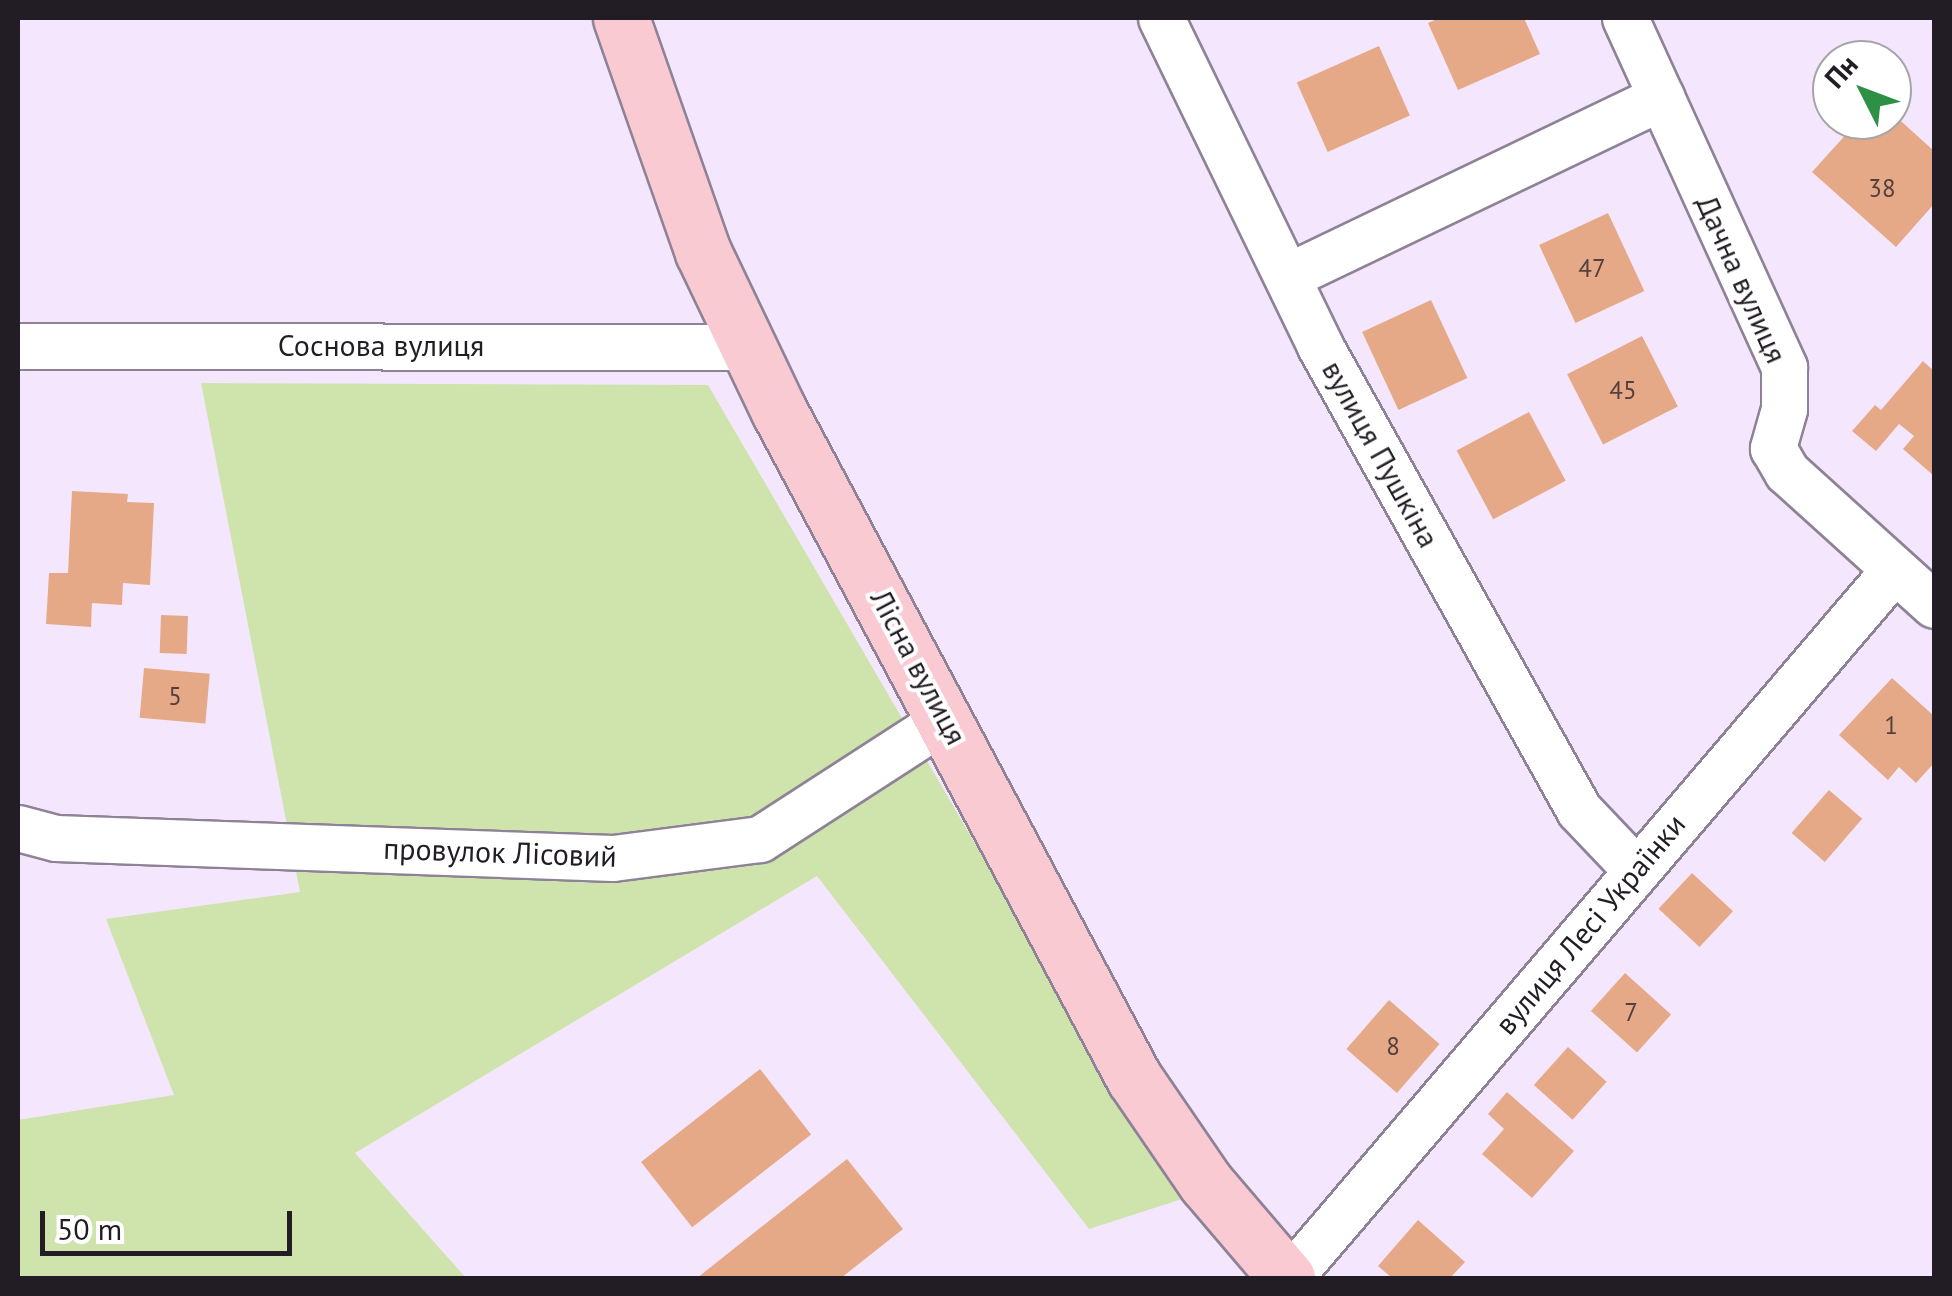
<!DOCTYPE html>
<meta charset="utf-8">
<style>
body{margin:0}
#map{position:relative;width:1952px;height:1296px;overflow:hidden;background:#f4e7fd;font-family:"PT Sans",sans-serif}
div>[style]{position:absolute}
.green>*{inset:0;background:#cfe3ad}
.building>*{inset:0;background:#e6a987;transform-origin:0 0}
.roads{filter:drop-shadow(2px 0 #8e8296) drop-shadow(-2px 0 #8e8296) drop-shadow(0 2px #8e8296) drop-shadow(0 -2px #8e8296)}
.minor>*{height:45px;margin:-22.5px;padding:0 22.5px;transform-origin:22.5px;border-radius:22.5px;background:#fff}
.major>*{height:55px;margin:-27.5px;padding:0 27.5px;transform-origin:27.5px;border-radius:27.5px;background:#facad3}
span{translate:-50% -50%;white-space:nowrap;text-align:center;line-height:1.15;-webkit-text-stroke:8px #fff;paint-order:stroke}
.number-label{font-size:25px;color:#53403e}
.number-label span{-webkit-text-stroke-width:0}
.street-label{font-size:30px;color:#221d25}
.frame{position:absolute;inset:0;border:20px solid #221d25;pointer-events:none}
.north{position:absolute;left:1812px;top:40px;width:100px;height:100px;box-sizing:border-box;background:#fff;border:2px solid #a7a5a8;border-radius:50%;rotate:312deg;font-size:28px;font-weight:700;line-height:40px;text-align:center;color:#221d25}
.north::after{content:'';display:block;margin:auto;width:35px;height:45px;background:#2d9045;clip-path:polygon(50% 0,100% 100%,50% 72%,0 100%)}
.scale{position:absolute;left:40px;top:1211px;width:252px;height:45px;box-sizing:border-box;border:5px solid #221d25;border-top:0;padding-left:12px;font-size:30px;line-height:35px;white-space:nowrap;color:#221d25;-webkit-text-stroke:8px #fff;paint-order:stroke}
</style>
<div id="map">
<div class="green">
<i style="clip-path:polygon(201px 383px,708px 385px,1182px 1199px,1089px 1229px,817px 876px,355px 1153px,466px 1278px,18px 1278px,18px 1120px,174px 1095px,106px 919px,300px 892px)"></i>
</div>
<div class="building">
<i style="clip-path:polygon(1439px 18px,1524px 18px,1540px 54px,1458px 90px,1428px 23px)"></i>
<i style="left:1379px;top:46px;width:76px;height:90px;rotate:66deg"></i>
<i style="clip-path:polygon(1892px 113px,1934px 151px,1934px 204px,1896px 247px,1812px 172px,1859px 120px,1892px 120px)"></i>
<i style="left:1608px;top:213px;width:86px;height:76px;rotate:65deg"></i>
<i style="left:1431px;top:300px;width:86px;height:76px;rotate:65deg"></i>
<i style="left:1642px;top:336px;width:79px;height:84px;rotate:63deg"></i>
<i style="clip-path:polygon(1923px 361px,1934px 371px,1934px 476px,1903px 449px,1914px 436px,1899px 424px,1876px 451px,1852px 431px,1875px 405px,1881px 410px)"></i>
<i style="left:1529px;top:412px;width:78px;height:82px;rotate:62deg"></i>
<i style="clip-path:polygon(72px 491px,128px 494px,127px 502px,154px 503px,150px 585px,123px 583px,122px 605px,92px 603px,91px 627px,46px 624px,49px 573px,68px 573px)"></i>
<i style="left:161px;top:615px;width:27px;height:38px;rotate:2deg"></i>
<i style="left:144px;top:668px;width:66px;height:50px;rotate:5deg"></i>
<i style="clip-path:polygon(1892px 678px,1934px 716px,1934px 763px,1916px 783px,1899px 767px,1888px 780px,1839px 735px)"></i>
<i style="left:1829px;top:790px;width:44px;height:57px;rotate:41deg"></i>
<i style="left:1692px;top:873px;width:56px;height:49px;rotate:43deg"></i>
<i style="left:1625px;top:973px;width:62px;height:51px;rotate:42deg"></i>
<i style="left:1389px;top:1000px;width:67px;height:65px;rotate:41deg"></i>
<i style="left:1568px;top:1047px;width:52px;height:51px;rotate:42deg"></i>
<i style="left:760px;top:1069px;width:83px;height:151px;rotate:52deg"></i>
<i style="clip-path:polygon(1507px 1092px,1574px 1151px,1532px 1198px,1482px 1154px,1504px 1129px,1488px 1114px)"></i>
<i style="clip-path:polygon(847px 1159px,903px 1229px,841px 1278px,697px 1278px)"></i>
<i style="clip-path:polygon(1418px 1220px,1465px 1262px,1450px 1278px,1392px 1278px,1378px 1266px)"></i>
</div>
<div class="roads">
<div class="minor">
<i style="left:1161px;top:18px;width:365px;rotate:64.1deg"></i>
<i style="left:1320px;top:346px;width:531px;rotate:60.83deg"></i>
<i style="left:1579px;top:810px;width:81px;rotate:46.5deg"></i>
<i style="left:1625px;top:18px;width:384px;rotate:65.5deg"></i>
<i style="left:1784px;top:367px;width:42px;rotate:90deg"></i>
<i style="left:1784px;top:409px;width:41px;rotate:105.8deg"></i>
<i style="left:1773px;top:448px;width:28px;rotate:60deg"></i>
<i style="left:1787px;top:472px;width:198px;rotate:42.1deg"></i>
<i style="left:1288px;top:276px;width:414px;rotate:-25.6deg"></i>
<i style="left:18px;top:346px;width:727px;rotate:0.08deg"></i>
<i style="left:18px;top:828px;width:39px;rotate:15deg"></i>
<i style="left:56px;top:838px;width:557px;rotate:2.06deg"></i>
<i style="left:613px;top:858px;width:148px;rotate:-7.4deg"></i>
<i style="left:760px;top:839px;width:223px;rotate:-32.9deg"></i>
<i style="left:1289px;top:1278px;width:930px;rotate:-49.49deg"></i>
</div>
<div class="major">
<i style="left:621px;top:18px;width:248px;rotate:70.7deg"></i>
<i style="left:703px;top:252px;width:176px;rotate:64.5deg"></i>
<i style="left:779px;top:411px;width:756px;rotate:61.98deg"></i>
<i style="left:1134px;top:1078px;width:127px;rotate:55.6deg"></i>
<i style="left:1206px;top:1183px;width:125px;rotate:49.5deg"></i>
</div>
</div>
<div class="number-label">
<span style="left:1882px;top:188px">38</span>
<span style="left:1592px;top:268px">47</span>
<span style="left:1623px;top:390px">45</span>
<span style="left:175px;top:696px">5</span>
<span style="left:1891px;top:725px">1</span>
<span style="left:1631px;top:1012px">7</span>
<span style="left:1393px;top:1046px">8</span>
</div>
<div class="street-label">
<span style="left:1742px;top:279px;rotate:66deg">Дачна вулиця</span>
<span style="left:381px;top:345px">Соснова вулиця</span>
<span style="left:1381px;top:454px;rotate:61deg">вулиця Пушкіна</span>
<span style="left:919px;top:667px;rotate:62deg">Лісна вулиця</span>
<span style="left:500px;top:852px;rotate:2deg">провулок Лісовий</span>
<span style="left:1590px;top:924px;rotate:-50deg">вулиця Лесі Українки</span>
</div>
<div class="frame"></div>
<div class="north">Пн</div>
<div class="scale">50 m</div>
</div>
